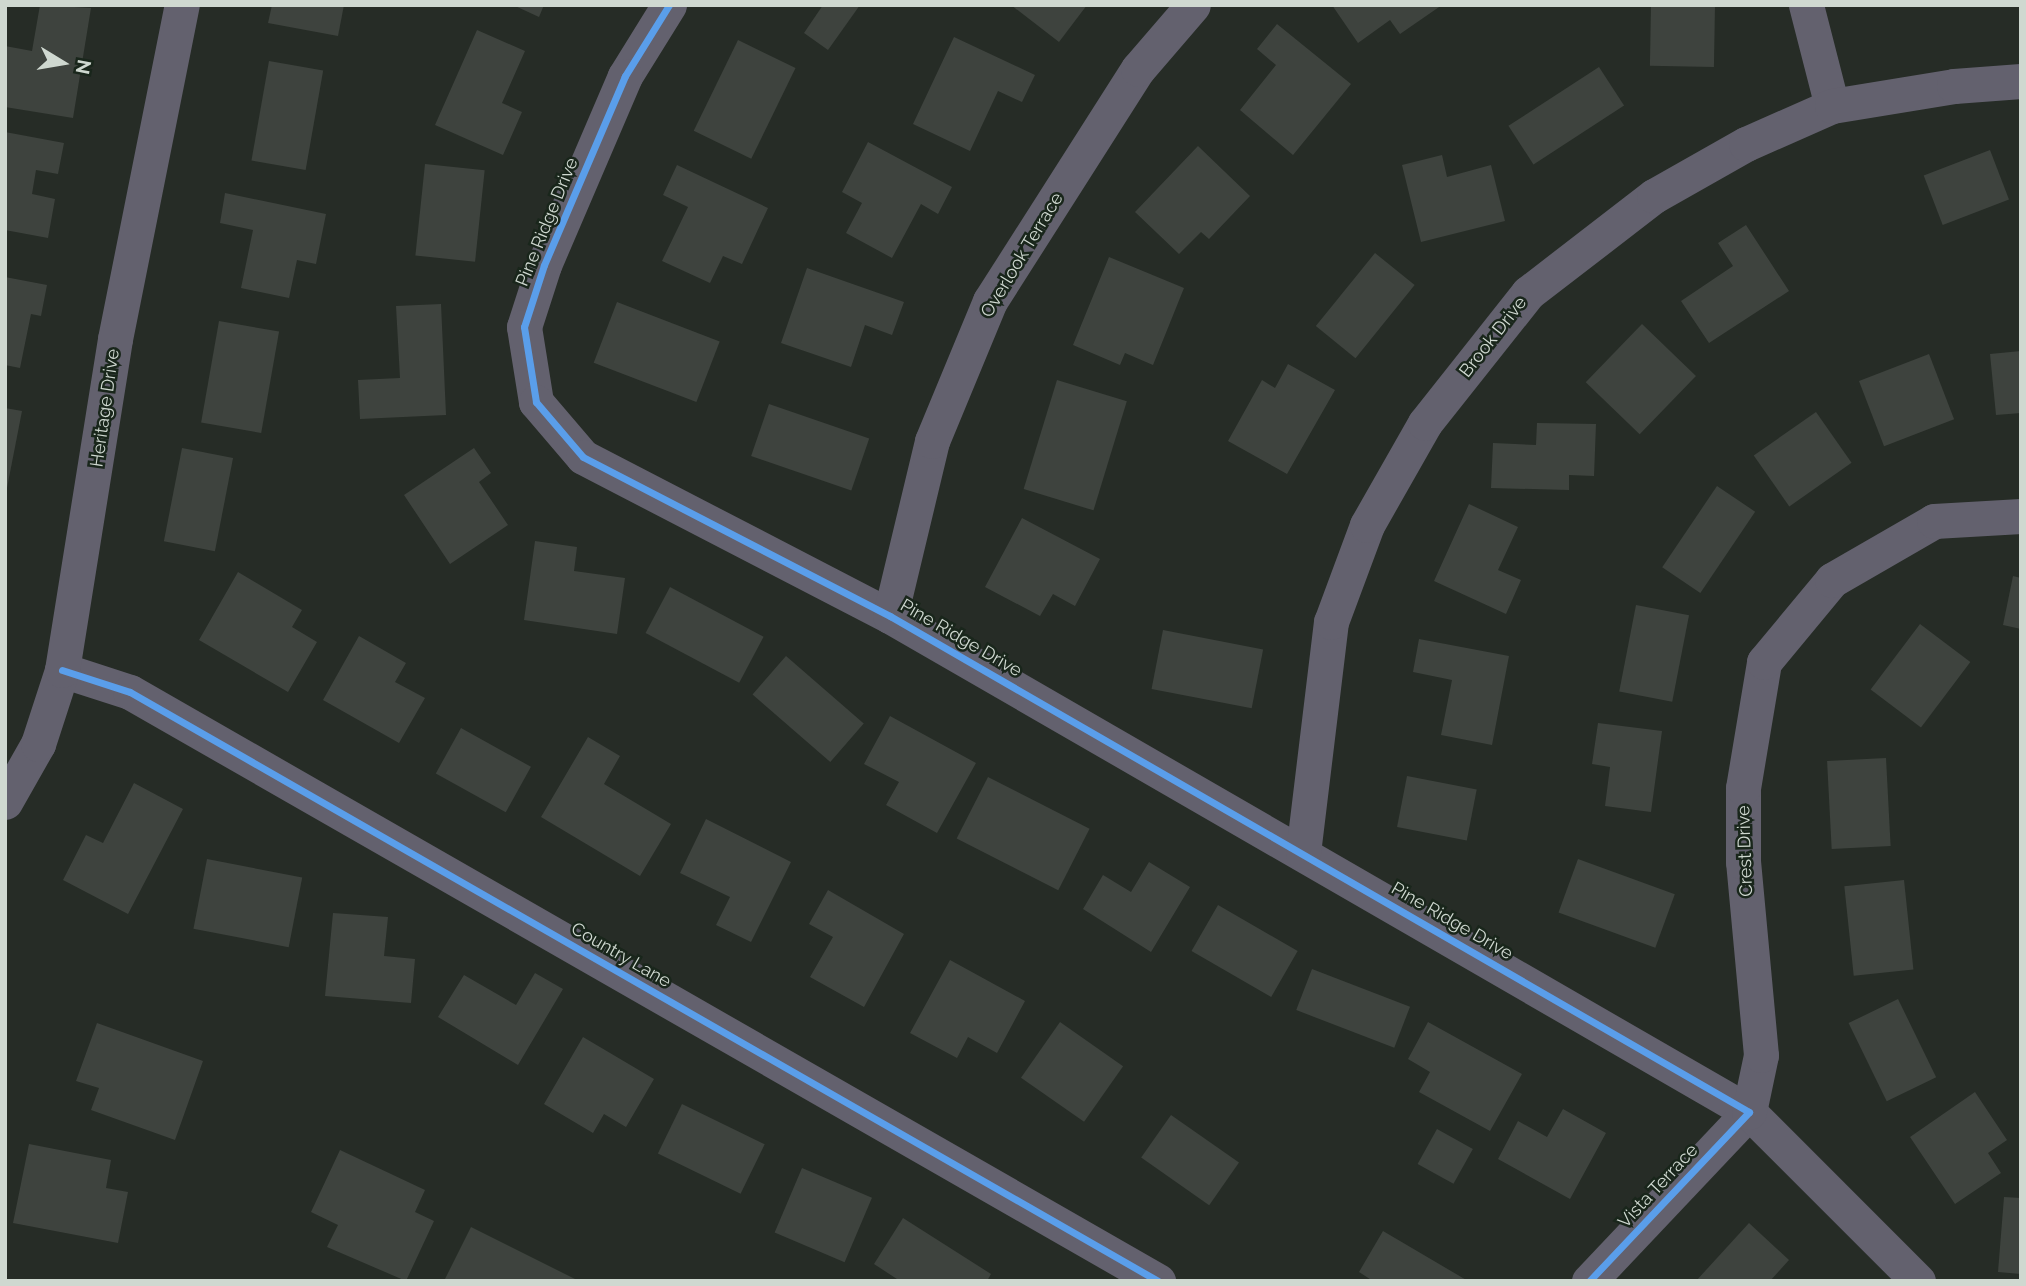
<!DOCTYPE html>
<style>
body{margin:0}
#map{position:relative;width:2026px;height:1286px;overflow:hidden;background:#262c26;font-family:Raleway,sans-serif}
div>[style]{position:absolute}
.building>*{inset:0;background:#3e433e;transform-origin:0 0}
.street>*{height:35px;margin:-17.5px;padding:0 17.5px;transform-origin:17.5px;border-radius:17.5px;background:#63616e}
.cycleway>*{height:7px;margin:-3.5px;padding:0 3.5px;transform-origin:3.5px;border-radius:3.5px;background:#5a9eea}
span{translate:-50% -50%;white-space:nowrap;text-align:center;line-height:1.15;-webkit-text-stroke:5px #19261b;paint-order:stroke}
.street-label{font-size:18px;color:#cfd8d0}
.frame{position:absolute;inset:0;border:7px solid #cfd8d0;pointer-events:none}
.north{position:absolute;left:28px;top:28px;width:70px;height:70px;-webkit-text-stroke:5px #19261b;paint-order:stroke;rotate:101deg;font-size:19px;font-weight:700;line-height:28px;text-align:center;color:#cfd8d0}
.north::after{content:'';display:block;margin:auto;width:24px;height:32px;background:#cfd8d0;clip-path:polygon(50% 0,100% 100%,50% 72%,0 100%)}
</style>
<div id="map">
<div class="building">
<i style="clip-path:polygon(40px 5px,91px 8px,73px 118px,5px 107px,5px 46px,32px 51px)"></i>
<i style="clip-path:polygon(272px 5px,344px 5px,338px 36px,268px 23px)"></i>
<i style="clip-path:polygon(513px 5px,544px 5px,539px 17px)"></i>
<i style="clip-path:polygon(823px 5px,860px 5px,828px 50px,804px 33px)"></i>
<i style="clip-path:polygon(1011px 5px,1087px 5px,1059px 42px)"></i>
<i style="clip-path:polygon(1332px 5px,1442px 5px,1400px 34px,1390px 20px,1358px 43px)"></i>
<i style="left:1715px;top:5px;width:62px;height:64px;rotate:91deg"></i>
<i style="clip-path:polygon(1277px 24px,1351px 84px,1293px 155px,1240px 110px,1276px 65px,1257px 49px)"></i>
<i style="clip-path:polygon(477px 30px,525px 51px,502px 103px,522px 112px,503px 155px,435px 125px)"></i>
<i style="clip-path:polygon(954px 37px,1035px 75px,1022px 102px,998px 91px,970px 151px,913px 124px)"></i>
<i style="left:738px;top:40px;width:64px;height:101px;rotate:26deg"></i>
<i style="left:269px;top:61px;width:55px;height:101px;rotate:10deg"></i>
<i style="left:1599px;top:67px;width:46px;height:108px;rotate:57deg"></i>
<i style="clip-path:polygon(5px 132px,64px 143px,58px 174px,36px 170px,32px 194px,55px 199px,48px 238px,5px 230px)"></i>
<i style="clip-path:polygon(868px 142px,952px 187px,938px 214px,921px 204px,892px 258px,846px 233px,862px 203px,842px 192px)"></i>
<i style="clip-path:polygon(1198px 146px,1250px 196px,1209px 239px,1201px 232px,1179px 254px,1135px 212px)"></i>
<i style="left:1990px;top:150px;width:53px;height:71px;rotate:69deg"></i>
<i style="clip-path:polygon(1442px 155px,1447px 177px,1491px 165px,1505px 221px,1421px 242px,1402px 165px)"></i>
<i style="left:425px;top:164px;width:60px;height:92px;rotate:6deg"></i>
<i style="clip-path:polygon(677px 165px,768px 208px,742px 264px,723px 256px,710px 283px,662px 261px,688px 207px,663px 195px)"></i>
<i style="clip-path:polygon(225px 193px,326px 214px,316px 264px,297px 260px,289px 298px,241px 288px,253px 230px,220px 223px)"></i>
<i style="clip-path:polygon(1746px 225px,1789px 291px,1709px 343px,1681px 301px,1733px 266px,1718px 243px)"></i>
<i style="left:1375px;top:253px;width:51px;height:94px;rotate:39deg"></i>
<i style="clip-path:polygon(1109px 257px,1184px 288px,1153px 365px,1125px 353px,1120px 365px,1073px 345px)"></i>
<i style="clip-path:polygon(807px 268px,904px 302px,892px 335px,865px 325px,851px 367px,781px 343px)"></i>
<i style="clip-path:polygon(5px 277px,47px 285px,41px 316px,31px 314px,20px 368px,5px 365px)"></i>
<i style="left:617px;top:302px;width:110px;height:65px;rotate:21deg"></i>
<i style="clip-path:polygon(441px 304px,446px 415px,360px 419px,358px 380px,400px 378px,396px 306px)"></i>
<i style="left:219px;top:321px;width:61px;height:103px;rotate:10deg"></i>
<i style="left:1642px;top:324px;width:75px;height:81px;rotate:44deg"></i>
<i style="clip-path:polygon(2021px 351px,2021px 413px,1996px 415px,1990px 354px)"></i>
<i style="left:1929px;top:354px;width:70px;height:75px;rotate:69deg"></i>
<i style="clip-path:polygon(1288px 364px,1335px 390px,1287px 474px,1228px 441px,1262px 380px,1275px 388px)"></i>
<i style="left:1057px;top:380px;width:73px;height:114px;rotate:17deg"></i>
<i style="left:769px;top:404px;width:106px;height:55px;rotate:19deg"></i>
<i style="clip-path:polygon(5px 408px,22px 411px,7px 488px,5px 488px)"></i>
<i style="left:1816px;top:412px;width:62px;height:76px;rotate:55deg"></i>
<i style="clip-path:polygon(1537px 423px,1596px 424px,1594px 476px,1569px 475px,1569px 490px,1491px 488px,1493px 443px,1536px 445px)"></i>
<i style="left:182px;top:448px;width:52px;height:95px;rotate:11deg"></i>
<i style="clip-path:polygon(474px 448px,491px 473px,479px 482px,508px 525px,450px 564px,404px 495px)"></i>
<i style="left:1717px;top:486px;width:46px;height:98px;rotate:34deg"></i>
<i style="clip-path:polygon(1469px 504px,1518px 527px,1498px 570px,1521px 580px,1506px 614px,1434px 581px)"></i>
<i style="clip-path:polygon(1022px 518px,1100px 559px,1075px 606px,1053px 594px,1040px 616px,985px 587px)"></i>
<i style="clip-path:polygon(535px 541px,577px 547px,574px 571px,625px 578px,617px 634px,524px 620px)"></i>
<i style="clip-path:polygon(238px 572px,302px 610px,292px 627px,317px 642px,288px 692px,199px 640px)"></i>
<i style="clip-path:polygon(2013px 576px,2021px 578px,2021px 629px,2003px 625px)"></i>
<i style="left:670px;top:587px;width:106px;height:52px;rotate:28deg"></i>
<i style="left:1636px;top:605px;width:54px;height:88px;rotate:11deg"></i>
<i style="left:1920px;top:624px;width:63px;height:82px;rotate:37deg"></i>
<i style="left:1163px;top:630px;width:102px;height:60px;rotate:11deg"></i>
<i style="clip-path:polygon(359px 636px,406px 663px,395px 682px,425px 698px,399px 743px,323px 700px)"></i>
<i style="clip-path:polygon(1419px 639px,1509px 656px,1492px 745px,1441px 735px,1452px 680px,1413px 672px)"></i>
<i style="left:786px;top:656px;width:103px;height:51px;rotate:41deg"></i>
<i style="clip-path:polygon(890px 716px,976px 763px,937px 833px,886px 805px,899px 782px,864px 764px)"></i>
<i style="clip-path:polygon(1598px 723px,1662px 731px,1651px 812px,1605px 806px,1610px 767px,1592px 764px)"></i>
<i style="left:461px;top:728px;width:80px;height:52px;rotate:29deg"></i>
<i style="clip-path:polygon(588px 737px,620px 756px,604px 784px,671px 824px,640px 876px,541px 817px)"></i>
<i style="left:1886px;top:758px;width:88px;height:59px;rotate:87deg"></i>
<i style="left:1407px;top:776px;width:71px;height:52px;rotate:11deg"></i>
<i style="left:988px;top:777px;width:114px;height:69px;rotate:27deg"></i>
<i style="clip-path:polygon(134px 783px,183px 809px,128px 914px,63px 880px,86px 835px,103px 843px)"></i>
<i style="clip-path:polygon(706px 819px,791px 862px,751px 942px,716px 925px,730px 897px,680px 873px)"></i>
<i style="left:207px;top:859px;width:97px;height:71px;rotate:11deg"></i>
<i style="left:1578px;top:859px;width:103px;height:57px;rotate:20deg"></i>
<i style="clip-path:polygon(1149px 862px,1190px 887px,1151px 952px,1083px 909px,1103px 875px,1131px 892px)"></i>
<i style="left:1904px;top:880px;width:90px;height:60px;rotate:84deg"></i>
<i style="clip-path:polygon(828px 890px,904px 934px,864px 1007px,810px 977px,833px 937px,809px 924px)"></i>
<i style="left:1218px;top:905px;width:92px;height:53px;rotate:30deg"></i>
<i style="clip-path:polygon(333px 913px,388px 917px,384px 956px,415px 959px,411px 1003px,325px 996px)"></i>
<i style="clip-path:polygon(950px 960px,1025px 1001px,997px 1053px,968px 1037px,957px 1058px,910px 1033px)"></i>
<i style="left:1312px;top:969px;width:105px;height:44px;rotate:21deg"></i>
<i style="clip-path:polygon(535px 973px,563px 989px,518px 1065px,438px 1017px,464px 975px,516px 1005px)"></i>
<i style="left:1898px;top:999px;width:87px;height:55px;rotate:64deg"></i>
<i style="left:1060px;top:1022px;width:77px;height:68px;rotate:35deg"></i>
<i style="clip-path:polygon(1428px 1022px,1522px 1074px,1490px 1131px,1419px 1092px,1430px 1072px,1408px 1059px)"></i>
<i style="clip-path:polygon(97px 1023px,203px 1061px,175px 1140px,91px 1110px,99px 1088px,76px 1081px)"></i>
<i style="clip-path:polygon(583px 1037px,654px 1079px,626px 1127px,604px 1114px,593px 1133px,544px 1104px)"></i>
<i style="clip-path:polygon(1975px 1092px,2007px 1140px,1988px 1153px,2001px 1173px,1955px 1204px,1910px 1137px)"></i>
<i style="left:682px;top:1104px;width:92px;height:55px;rotate:26deg"></i>
<i style="clip-path:polygon(1563px 1109px,1606px 1133px,1570px 1199px,1498px 1159px,1518px 1121px,1547px 1137px)"></i>
<i style="left:1171px;top:1115px;width:83px;height:52px;rotate:35deg"></i>
<i style="left:1437px;top:1129px;width:41px;height:40px;rotate:29deg"></i>
<i style="clip-path:polygon(29px 1144px,111px 1160px,106px 1188px,128px 1192px,118px 1243px,13px 1223px)"></i>
<i style="clip-path:polygon(340px 1150px,425px 1190px,415px 1212px,434px 1221px,406px 1281px,327px 1247px,338px 1225px,311px 1212px)"></i>
<i style="left:802px;top:1168px;width:76px;height:70px;rotate:23deg"></i>
<i style="clip-path:polygon(2004px 1197px,2021px 1198px,2021px 1274px,1998px 1272px)"></i>
<i style="clip-path:polygon(903px 1218px,991px 1274px,987px 1281px,900px 1281px,874px 1264px)"></i>
<i style="clip-path:polygon(1749px 1223px,1789px 1260px,1770px 1281px,1696px 1281px)"></i>
<i style="clip-path:polygon(471px 1227px,579px 1281px,444px 1281px)"></i>
<i style="clip-path:polygon(1383px 1231px,1468px 1281px,1373px 1281px,1359px 1272px)"></i>
</div>
<div class="street">
<i style="left:669px;top:5px;width:84px;rotate:121.8deg"></i>
<i style="left:625px;top:76px;width:206px;rotate:113.2deg"></i>
<i style="left:544px;top:265px;width:65px;rotate:107.9deg"></i>
<i style="left:524px;top:327px;width:76px;rotate:80.9deg"></i>
<i style="left:536px;top:402px;width:72px;rotate:49.5deg"></i>
<i style="left:583px;top:457px;width:346px;rotate:27.4deg"></i>
<i style="left:890px;top:616px;width:992px;rotate:30deg"></i>
<i style="left:1749px;top:1112px;width:233px;rotate:133.4deg"></i>
<i style="left:1806px;top:5px;width:104px;rotate:75.6deg"></i>
<i style="left:890px;top:616px;width:180px;rotate:-76.5deg"></i>
<i style="left:932px;top:441px;width:152px;rotate:-67.5deg"></i>
<i style="left:990px;top:301px;width:275px;rotate:-57.5deg"></i>
<i style="left:1138px;top:69px;width:84px;rotate:-49.3deg"></i>
<i style="left:62px;top:670px;width:71px;rotate:17.9deg"></i>
<i style="left:130px;top:692px;width:1185px;rotate:29.81deg"></i>
<i style="left:5px;top:802px;width:67px;rotate:-60.4deg"></i>
<i style="left:38px;top:744px;width:78px;rotate:-72deg"></i>
<i style="left:62px;top:670px;width:335px;rotate:-80.9deg"></i>
<i style="left:115px;top:339px;width:341px;rotate:-78.7deg"></i>
<i style="left:1303px;top:853px;width:233px;rotate:-83.1deg"></i>
<i style="left:1331px;top:622px;width:103px;rotate:-69.6deg"></i>
<i style="left:1367px;top:525px;width:117px;rotate:-60.4deg"></i>
<i style="left:1425px;top:423px;width:166px;rotate:-51.6deg"></i>
<i style="left:1528px;top:293px;width:159px;rotate:-37.6deg"></i>
<i style="left:1654px;top:196px;width:106px;rotate:-29.5deg"></i>
<i style="left:1746px;top:144px;width:94px;rotate:-23.8deg"></i>
<i style="left:1832px;top:106px;width:124px;rotate:-9.3deg"></i>
<i style="left:1954px;top:86px;width:67px;rotate:-4.3deg"></i>
<i style="left:1918px;top:1281px;width:239px;rotate:-135deg"></i>
<i style="left:1749px;top:1112px;width:58px;rotate:-78.1deg"></i>
<i style="left:1761px;top:1055px;width:194px;rotate:-95.3deg"></i>
<i style="left:1743px;top:862px;width:74px;rotate:-90deg"></i>
<i style="left:1743px;top:788px;width:128px;rotate:-80.5deg"></i>
<i style="left:1764px;top:662px;width:107px;rotate:-50.3deg"></i>
<i style="left:1832px;top:580px;width:118px;rotate:-30deg"></i>
<i style="left:1934px;top:521px;width:87px;rotate:-3.3deg"></i>
</div>
<div class="cycleway">
<i style="left:669px;top:5px;width:84px;rotate:121.8deg"></i>
<i style="left:625px;top:76px;width:206px;rotate:113.2deg"></i>
<i style="left:544px;top:265px;width:65px;rotate:107.9deg"></i>
<i style="left:524px;top:327px;width:76px;rotate:80.9deg"></i>
<i style="left:536px;top:402px;width:72px;rotate:49.5deg"></i>
<i style="left:583px;top:457px;width:346px;rotate:27.4deg"></i>
<i style="left:890px;top:616px;width:992px;rotate:30deg"></i>
<i style="left:1749px;top:1112px;width:233px;rotate:133.4deg"></i>
<i style="left:62px;top:670px;width:71px;rotate:17.9deg"></i>
<i style="left:130px;top:692px;width:1185px;rotate:29.81deg"></i>
</div>
<div class="street-label">
<span style="left:547px;top:222px;rotate:-68deg">Pine Ridge Drive</span>
<span style="left:1022px;top:255px;rotate:-59deg">Overlook Terrace</span>
<span style="left:1493px;top:337px;rotate:-52deg">Brook Drive</span>
<span style="left:105px;top:408px;rotate:-82deg">Heritage Drive</span>
<span style="left:961px;top:638px;rotate:30deg">Pine Ridge Drive</span>
<span style="left:1745px;top:851px;rotate:-92deg">Crest Drive</span>
<span style="left:1452px;top:921px;rotate:30deg">Pine Ridge Drive</span>
<span style="left:621px;top:955px;rotate:30deg">Country Lane</span>
<span style="left:1658px;top:1186px;rotate:-47deg">Vista Terrace</span>
</div>
<div class="frame"></div>
<div class="north">N</div>
</div>
